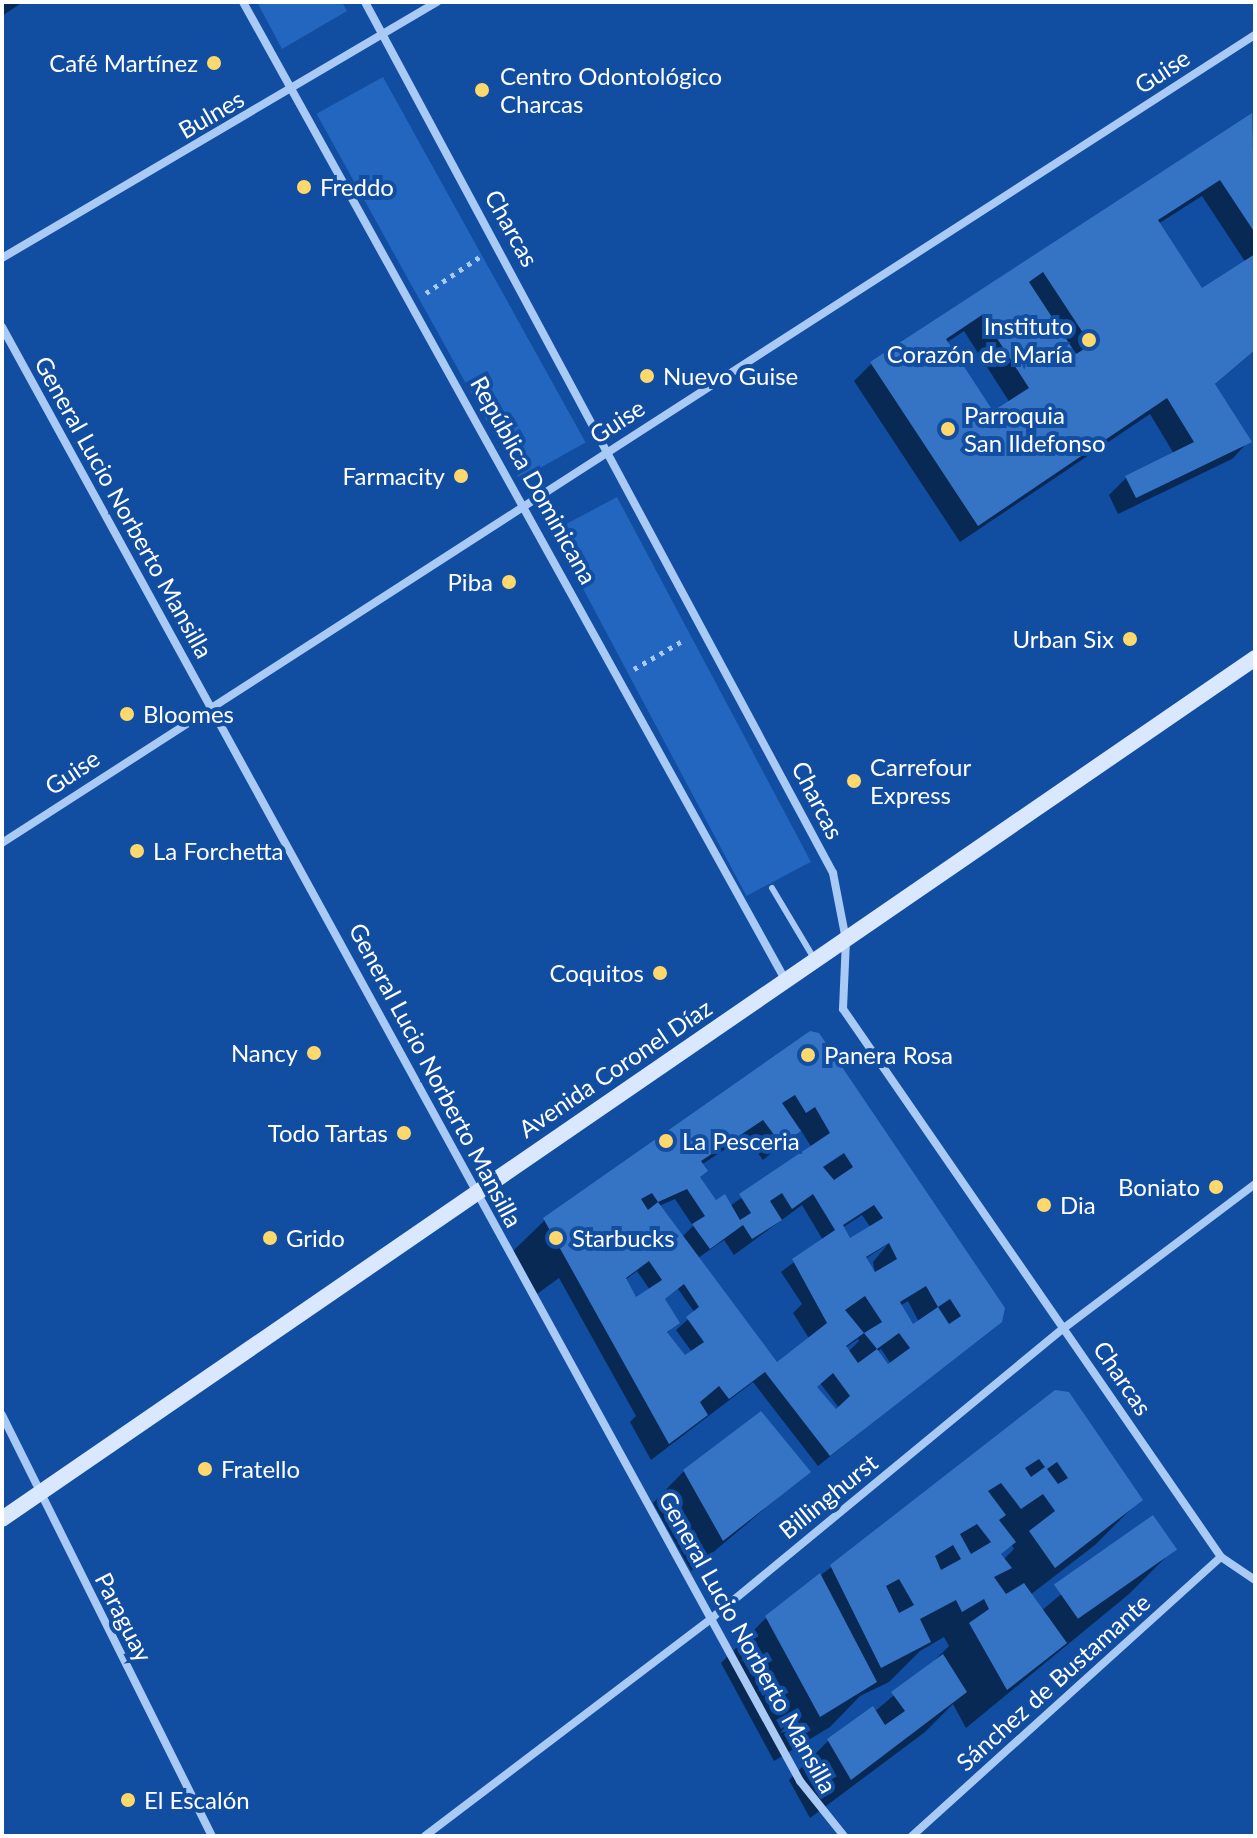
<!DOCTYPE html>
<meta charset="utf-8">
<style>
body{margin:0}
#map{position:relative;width:1257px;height:1838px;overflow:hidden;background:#114da0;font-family:Lato,sans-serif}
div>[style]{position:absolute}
.green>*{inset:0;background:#2366bf;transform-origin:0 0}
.shadow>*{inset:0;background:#0007}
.building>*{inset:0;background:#3573c5;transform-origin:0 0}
.path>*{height:5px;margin-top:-2.5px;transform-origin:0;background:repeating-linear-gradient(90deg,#a9caf5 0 4px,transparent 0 10px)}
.lane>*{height:6px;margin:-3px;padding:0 3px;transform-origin:3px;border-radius:3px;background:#a9caf5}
.street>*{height:8px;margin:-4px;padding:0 4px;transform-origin:4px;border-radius:4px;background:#a9caf5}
.secondary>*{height:16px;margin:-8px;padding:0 8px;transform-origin:8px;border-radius:8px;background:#d9e8fe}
.dots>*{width:22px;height:22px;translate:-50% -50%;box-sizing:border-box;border:4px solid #114da0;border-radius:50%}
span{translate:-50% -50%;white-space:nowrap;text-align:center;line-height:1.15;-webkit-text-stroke:8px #114da0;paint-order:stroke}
.poi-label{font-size:24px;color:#fff}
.right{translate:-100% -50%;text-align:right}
.left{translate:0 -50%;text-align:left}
.street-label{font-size:24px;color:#fff}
.frame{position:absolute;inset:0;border:4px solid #fff;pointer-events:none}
</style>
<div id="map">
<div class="green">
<i style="clip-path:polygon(257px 2px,342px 2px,347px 11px,282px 49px)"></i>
<i style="left:383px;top:77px;width:418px;height:76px;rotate:61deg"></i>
<i style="left:617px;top:497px;width:413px;height:73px;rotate:62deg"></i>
</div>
<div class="shadow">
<i style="clip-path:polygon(2px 2px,23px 2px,2px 16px)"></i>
<i style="clip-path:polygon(evenodd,1251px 116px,1255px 350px,1214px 385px,1249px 441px,1232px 459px,1118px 514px,1109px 495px,1126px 478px,1174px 454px,1150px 414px,960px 542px,854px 381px,871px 364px,1251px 116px,1202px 196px,1246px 263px,1202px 291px,1158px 224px,1202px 196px,1251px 116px,964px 331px,1010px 403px,992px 414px,946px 343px,964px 331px)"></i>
<i style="clip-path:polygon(evenodd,811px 1033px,1000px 1321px,818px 1466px,753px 1382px,651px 1460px,630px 1422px,636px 1416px,559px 1278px,537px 1294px,513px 1251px,545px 1220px,811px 1033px,800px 1129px,812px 1148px,730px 1206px,715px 1203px,698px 1178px,701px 1165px,745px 1136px,763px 1160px,800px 1129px,811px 1033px,675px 1199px,693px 1226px,682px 1237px,659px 1206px,675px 1199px,811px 1033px,802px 1205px,823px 1240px,781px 1272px,802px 1304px,793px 1313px,810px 1340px,767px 1369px,774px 1362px,698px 1258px,724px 1240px,734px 1255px,802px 1205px,811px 1033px,862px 1215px,871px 1228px,850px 1241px,842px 1228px,862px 1215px,811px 1033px,888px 1244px,873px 1262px,875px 1274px,865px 1259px,888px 1244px,811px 1033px,637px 1271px,650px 1290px,636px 1300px,625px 1280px,637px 1271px,811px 1033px,678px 1289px,695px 1313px,676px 1330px,692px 1352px,684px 1358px,666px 1334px,678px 1322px,663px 1300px,678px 1289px,811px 1033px,908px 1301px,919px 1322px,913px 1327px,900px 1306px,908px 1301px,811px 1033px,858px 1339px,859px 1341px,848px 1352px,845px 1348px,858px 1339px,811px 1033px,881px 1349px,891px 1364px,888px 1366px,876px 1352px,881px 1349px,811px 1033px,820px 1383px,840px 1409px,836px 1412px,815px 1387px,820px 1383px)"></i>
<i style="clip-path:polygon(evenodd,1014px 1424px,1140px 1500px,1095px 1545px,1030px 1595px,1041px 1611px,1153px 1518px,1174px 1549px,1129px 1594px,966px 1728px,953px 1704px,925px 1732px,810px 1818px,789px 1780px,828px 1741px,874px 1712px,930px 1665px,949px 1646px,944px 1637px,920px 1651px,889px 1682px,860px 1696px,830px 1727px,774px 1761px,721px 1663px,766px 1618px,1014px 1424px,1011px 1544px,1014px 1549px,1003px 1560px,999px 1556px,1011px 1544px)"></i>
<i style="clip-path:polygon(684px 1471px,808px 1472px,691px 1571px,653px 1503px)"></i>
</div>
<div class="building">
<i style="clip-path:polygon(evenodd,1252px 113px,1255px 233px,1220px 180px,1158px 220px,1202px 288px,1255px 254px,1255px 350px,1215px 384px,1252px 442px,1136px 498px,1125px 476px,1194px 442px,1167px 398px,978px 526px,870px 362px,1252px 113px,1043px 272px,1091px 345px,1076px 354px,1029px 282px,1043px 272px,1252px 113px,982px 315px,1029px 388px,993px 411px,946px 339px,982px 315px)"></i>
<i style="clip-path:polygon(evenodd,810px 1031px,819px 1033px,1005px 1308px,1002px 1322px,830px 1456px,765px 1372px,729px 1399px,719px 1386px,700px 1402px,708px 1415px,669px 1444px,543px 1218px,810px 1031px,795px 1095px,806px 1113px,815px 1107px,830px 1133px,739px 1194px,751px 1213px,740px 1220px,725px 1194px,716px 1200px,700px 1177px,708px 1171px,701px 1161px,763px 1120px,781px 1144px,801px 1131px,782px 1103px,795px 1095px,810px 1031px,844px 1153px,853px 1167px,834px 1180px,823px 1167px,844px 1153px,810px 1031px,687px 1189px,705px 1216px,692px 1224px,710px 1249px,743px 1225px,752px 1239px,782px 1220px,770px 1201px,782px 1193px,792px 1209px,813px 1194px,835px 1230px,792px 1259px,827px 1323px,777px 1362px,658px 1202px,648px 1210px,641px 1199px,652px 1193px,658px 1202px,687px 1189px,810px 1031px,874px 1205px,883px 1218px,850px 1238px,843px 1225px,874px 1205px,810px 1031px,889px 1243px,897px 1259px,875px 1272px,866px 1257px,889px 1243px,810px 1031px,649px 1261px,662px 1280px,636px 1297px,626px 1278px,649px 1261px,810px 1031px,684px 1284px,699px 1307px,686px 1317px,704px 1342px,685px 1355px,667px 1332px,680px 1323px,665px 1299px,684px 1284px,810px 1031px,926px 1286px,938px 1307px,950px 1299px,961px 1316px,949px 1324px,938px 1307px,913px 1324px,900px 1302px,926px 1286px,810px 1031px,865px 1296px,882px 1322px,864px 1333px,845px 1310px,865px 1296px,810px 1031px,864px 1333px,877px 1349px,858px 1363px,846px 1346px,864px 1333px,810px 1031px,899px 1333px,910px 1348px,888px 1364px,877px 1349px,899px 1333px,810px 1031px,833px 1373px,850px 1396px,836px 1409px,817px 1387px,833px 1373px)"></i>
<i style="clip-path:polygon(evenodd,1055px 1390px,1069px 1392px,1143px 1500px,1055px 1568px,1029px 1531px,1055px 1511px,1043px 1494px,1021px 1509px,1001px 1483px,988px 1491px,1006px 1515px,999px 1520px,1016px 1542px,1001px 1554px,1012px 1568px,994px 1577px,1006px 1594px,1024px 1583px,1067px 1643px,1007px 1690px,969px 1623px,989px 1609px,984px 1599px,962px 1612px,956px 1600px,920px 1619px,931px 1642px,881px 1668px,830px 1565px,1055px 1390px,1039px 1459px,1045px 1467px,1031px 1477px,1025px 1468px,1039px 1459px,1055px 1390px,1057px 1462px,1068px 1478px,1058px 1484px,1047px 1469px,1057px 1462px,1055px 1390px,977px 1524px,991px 1542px,971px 1554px,960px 1534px,977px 1524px,1055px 1390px,953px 1545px,961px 1559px,941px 1570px,935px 1556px,953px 1545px,1055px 1390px,899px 1579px,914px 1605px,899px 1613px,886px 1586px,899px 1579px)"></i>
<i style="clip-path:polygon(761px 1411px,811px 1472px,723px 1541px,683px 1470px)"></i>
<i style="left:1153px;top:1515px;width:42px;height:121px;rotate:55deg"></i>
<i style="clip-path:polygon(820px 1573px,877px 1682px,820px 1717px,765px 1616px)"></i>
<i style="clip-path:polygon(943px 1654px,967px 1692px,851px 1780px,827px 1739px,873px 1706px,885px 1725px,905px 1711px,891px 1692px)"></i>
</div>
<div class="path">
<i style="left:426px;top:293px;width:66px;rotate:-33.9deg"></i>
<i style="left:634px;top:669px;width:58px;rotate:-30.1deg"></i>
</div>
<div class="lane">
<i style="left:772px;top:888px;width:84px;rotate:59.2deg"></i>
</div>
<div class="street">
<i style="left:243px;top:2px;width:1120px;rotate:60.99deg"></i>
<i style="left:365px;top:2px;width:989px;rotate:61.75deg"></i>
<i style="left:833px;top:873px;width:68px;rotate:79deg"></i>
<i style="left:846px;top:940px;width:69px;rotate:92.5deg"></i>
<i style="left:843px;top:1009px;width:666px;rotate:55.4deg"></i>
<i style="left:1221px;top:1557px;width:41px;rotate:34.1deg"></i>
<i style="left:2px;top:258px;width:505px;rotate:-30.48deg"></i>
<i style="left:2px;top:327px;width:1659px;rotate:61.24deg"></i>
<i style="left:800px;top:1781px;width:70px;rotate:51.3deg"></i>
<i style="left:2px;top:843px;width:1491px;rotate:-32.82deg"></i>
<i style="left:2px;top:1415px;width:470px;rotate:63.5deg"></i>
<i style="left:425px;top:1836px;width:362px;rotate:-37.2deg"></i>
<i style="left:713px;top:1617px;width:455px;rotate:-39.5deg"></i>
<i style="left:1064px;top:1328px;width:239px;rotate:-37deg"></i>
<i style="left:912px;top:1836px;width:416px;rotate:-42.1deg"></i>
</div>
<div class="secondary">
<i style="left:2px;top:1519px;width:1520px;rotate:-34.49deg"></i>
</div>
<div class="dots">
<i style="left:214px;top:63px;background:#ffd86d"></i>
<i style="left:482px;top:90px;background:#ffd86d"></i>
<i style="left:304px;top:187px;background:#ffd86d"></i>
<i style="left:1089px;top:340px;background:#ffd86d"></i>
<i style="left:647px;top:376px;background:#ffd86d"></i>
<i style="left:948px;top:429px;background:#ffd86d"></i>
<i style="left:461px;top:476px;background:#ffd86d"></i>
<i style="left:509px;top:582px;background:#ffd86d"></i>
<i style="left:1130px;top:639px;background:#ffd86d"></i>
<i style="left:127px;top:714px;background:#ffd86d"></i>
<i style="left:854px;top:781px;background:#ffd86d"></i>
<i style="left:137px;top:851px;background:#ffd86d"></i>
<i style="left:660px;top:973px;background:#ffd86d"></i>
<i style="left:314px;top:1053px;background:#ffd86d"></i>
<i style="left:808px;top:1055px;background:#ffd86d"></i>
<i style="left:404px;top:1133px;background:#ffd86d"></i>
<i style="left:666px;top:1141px;background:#ffd86d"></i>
<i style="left:1216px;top:1187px;background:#ffd86d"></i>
<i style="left:1044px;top:1205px;background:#ffd86d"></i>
<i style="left:270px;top:1238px;background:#ffd86d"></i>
<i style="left:556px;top:1238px;background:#ffd86d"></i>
<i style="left:205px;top:1469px;background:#ffd86d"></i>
<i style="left:128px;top:1800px;background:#ffd86d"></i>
</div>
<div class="poi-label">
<span class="right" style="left:198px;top:63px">Café Martínez</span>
<span class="left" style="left:500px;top:90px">Centro Odontológico<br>Charcas</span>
<span class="left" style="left:320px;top:187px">Freddo</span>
<span class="right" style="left:1073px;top:340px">Instituto<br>Corazón de María</span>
<span class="left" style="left:663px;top:376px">Nuevo Guise</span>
<span class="left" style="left:964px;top:429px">Parroquia<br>San Ildefonso</span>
<span class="right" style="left:445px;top:476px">Farmacity</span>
<span class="right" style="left:493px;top:582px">Piba</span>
<span class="right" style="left:1114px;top:639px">Urban Six</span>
<span class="left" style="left:143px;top:714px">Bloomes</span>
<span class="left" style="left:870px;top:781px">Carrefour<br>Express</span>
<span class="left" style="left:153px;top:851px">La Forchetta</span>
<span class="right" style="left:644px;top:973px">Coquitos</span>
<span class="right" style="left:298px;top:1053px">Nancy</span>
<span class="left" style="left:824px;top:1055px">Panera Rosa</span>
<span class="right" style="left:388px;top:1133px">Todo Tartas</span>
<span class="left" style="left:682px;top:1141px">La Pesceria</span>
<span class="right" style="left:1200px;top:1187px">Boniato</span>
<span class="left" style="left:1060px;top:1205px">Dia</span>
<span class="left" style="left:286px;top:1238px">Grido</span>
<span class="left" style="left:572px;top:1238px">Starbucks</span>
<span class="left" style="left:221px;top:1469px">Fratello</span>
<span class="left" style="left:144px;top:1800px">El Escalón</span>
</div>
<div class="street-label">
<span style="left:1162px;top:71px;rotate:-33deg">Guise</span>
<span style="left:211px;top:114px;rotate:-30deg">Bulnes</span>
<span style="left:512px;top:228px;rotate:61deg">Charcas</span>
<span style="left:617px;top:421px;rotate:-33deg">Guise</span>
<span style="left:534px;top:480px;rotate:61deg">República Dominicana</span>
<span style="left:124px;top:507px;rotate:61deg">General Lucio Norberto Mansilla</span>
<span style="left:72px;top:772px;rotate:-34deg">Guise</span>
<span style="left:818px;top:800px;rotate:63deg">Charcas</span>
<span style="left:615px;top:1068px;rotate:-34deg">Avenida Coronel Díaz</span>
<span style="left:436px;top:1075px;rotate:62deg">General Lucio Norberto Mansilla</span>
<span style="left:1123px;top:1378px;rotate:56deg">Charcas</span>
<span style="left:828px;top:1496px;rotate:-39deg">Billinghurst</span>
<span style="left:124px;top:1617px;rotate:63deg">Paraguay</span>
<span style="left:748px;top:1642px;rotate:61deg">General Lucio Norberto Mansilla</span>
<span style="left:1053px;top:1682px;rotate:-42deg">Sánchez de Bustamante</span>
</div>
<div class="frame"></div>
</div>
